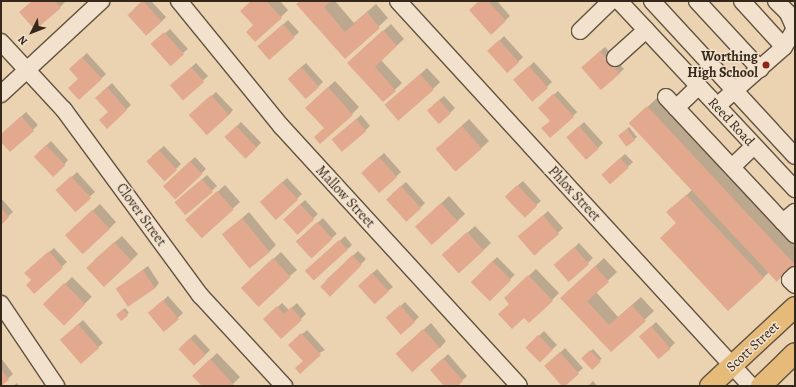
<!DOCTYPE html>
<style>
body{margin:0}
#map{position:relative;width:796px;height:387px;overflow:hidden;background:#ebd3b2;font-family:Alegreya,serif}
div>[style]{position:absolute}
.shadow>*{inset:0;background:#0003;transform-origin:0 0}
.building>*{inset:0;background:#e3a98f;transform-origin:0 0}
.roads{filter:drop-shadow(1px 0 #625341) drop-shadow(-1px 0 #625341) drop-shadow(0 1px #625341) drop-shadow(0 -1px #625341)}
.minor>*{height:16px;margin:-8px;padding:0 8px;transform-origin:8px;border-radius:8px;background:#f2e2cd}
.major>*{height:20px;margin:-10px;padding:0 10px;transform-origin:10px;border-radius:10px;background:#e6ba79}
.dots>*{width:11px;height:11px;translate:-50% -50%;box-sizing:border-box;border:2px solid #f2e2cd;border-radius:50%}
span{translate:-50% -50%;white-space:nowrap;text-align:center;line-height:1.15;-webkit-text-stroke:3px #f2e2cd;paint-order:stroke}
.poi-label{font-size:14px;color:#35281b;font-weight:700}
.right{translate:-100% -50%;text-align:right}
.street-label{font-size:14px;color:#35281b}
.frame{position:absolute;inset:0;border:2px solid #35281b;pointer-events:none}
.north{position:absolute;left:12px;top:12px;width:40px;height:40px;-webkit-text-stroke:3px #f2e2cd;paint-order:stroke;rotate:228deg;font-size:11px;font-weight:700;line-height:16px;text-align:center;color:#35281b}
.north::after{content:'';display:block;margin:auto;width:14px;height:18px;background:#35281b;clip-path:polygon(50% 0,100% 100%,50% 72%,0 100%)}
</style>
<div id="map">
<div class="shadow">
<i style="clip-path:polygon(33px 1px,63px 1px,65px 2px,60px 7px)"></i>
<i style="clip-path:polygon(142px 1px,151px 1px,166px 17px,161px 22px,133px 10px)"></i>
<i style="clip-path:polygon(252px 1px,280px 1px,288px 10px,281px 17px,254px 25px)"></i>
<i style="clip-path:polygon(301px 1px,335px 1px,354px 23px,376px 4px,388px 18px,345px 57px)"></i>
<i style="clip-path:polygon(480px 1px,497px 1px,510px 16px,491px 34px)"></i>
<i style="clip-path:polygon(288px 20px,299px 32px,270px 59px,264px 42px)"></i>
<i style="clip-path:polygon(391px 24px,404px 39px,381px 60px,402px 83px,383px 101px,355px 56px)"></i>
<i style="clip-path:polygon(170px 29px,188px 49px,183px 53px,157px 40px)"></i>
<i style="clip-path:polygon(504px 36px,523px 57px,518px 62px,493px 47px)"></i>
<i style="clip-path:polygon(605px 47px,624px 69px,602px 89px,587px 63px)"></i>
<i style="clip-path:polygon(87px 53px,106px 74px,101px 79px,79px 79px,75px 64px)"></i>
<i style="clip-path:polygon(534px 62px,552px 82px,533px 100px,519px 76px)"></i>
<i style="clip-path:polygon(196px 63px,208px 76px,183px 99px,176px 81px)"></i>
<i style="clip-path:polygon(306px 63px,323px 82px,306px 98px,293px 74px)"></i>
<i style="clip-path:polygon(427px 68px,440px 82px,433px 89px,394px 98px)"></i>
<i style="clip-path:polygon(335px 81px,359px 107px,352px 114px,325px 128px,313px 101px)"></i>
<i style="clip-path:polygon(112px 83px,131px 105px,107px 127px,109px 112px,101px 93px)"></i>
<i style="clip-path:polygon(558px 91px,577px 112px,573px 116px,551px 120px,544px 103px)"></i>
<i style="clip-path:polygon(216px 92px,233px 110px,229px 115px,195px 111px)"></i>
<i style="clip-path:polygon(444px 96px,455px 108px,440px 123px,433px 105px)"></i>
<i style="clip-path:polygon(657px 98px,795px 246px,795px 264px,777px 281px,769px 272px,763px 278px,677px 222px,677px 204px,692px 190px,639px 115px)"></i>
<i style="clip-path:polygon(26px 112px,38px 125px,10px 151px,1px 140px,1px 135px)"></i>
<i style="clip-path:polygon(361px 115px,370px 126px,343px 150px,338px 135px)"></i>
<i style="clip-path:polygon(469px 119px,489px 141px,456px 171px,444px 142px)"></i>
<i style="left:241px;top:122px;width:29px;height:21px;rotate:46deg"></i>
<i style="clip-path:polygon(584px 122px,603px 143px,587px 159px,572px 133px)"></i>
<i style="clip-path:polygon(629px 127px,637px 137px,626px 146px,621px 134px)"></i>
<i style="clip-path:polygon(51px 141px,68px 160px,64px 165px,39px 152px)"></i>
<i style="clip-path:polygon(164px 146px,181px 164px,176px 169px,152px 156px)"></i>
<i style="clip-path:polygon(384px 153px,401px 172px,380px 191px,367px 168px)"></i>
<i style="clip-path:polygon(625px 154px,633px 162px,610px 183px,607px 170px)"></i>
<i style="clip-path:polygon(195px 157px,206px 169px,201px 174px,169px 181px)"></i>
<i style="clip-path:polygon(77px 172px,95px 192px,75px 210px,62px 186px)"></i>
<i style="clip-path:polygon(207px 175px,217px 186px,186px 214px,180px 198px)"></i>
<i style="left:287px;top:178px;width:22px;height:35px;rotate:47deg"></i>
<i style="clip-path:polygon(523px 181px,541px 201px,536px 205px,510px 192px)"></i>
<i style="clip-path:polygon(406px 182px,425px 203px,420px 208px,392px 194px)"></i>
<i style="clip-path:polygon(225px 185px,240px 202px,202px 237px,194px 213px)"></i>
<i style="clip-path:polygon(449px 196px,465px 214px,432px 244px,423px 220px)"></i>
<i style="clip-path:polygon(1px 198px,13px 212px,1px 223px)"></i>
<i style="left:305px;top:200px;width:19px;height:28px;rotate:47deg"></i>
<i style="clip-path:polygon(100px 204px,116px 222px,109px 229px,73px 228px)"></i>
<i style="clip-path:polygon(548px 211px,563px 228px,535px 255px,524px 233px)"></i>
<i style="clip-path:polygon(249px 212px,276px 245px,269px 252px,231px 228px)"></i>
<i style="left:323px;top:218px;width:21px;height:35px;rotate:49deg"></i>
<i style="clip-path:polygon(475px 226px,491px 243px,459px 273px,450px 248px)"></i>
<i style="clip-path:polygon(122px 236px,138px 254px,131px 261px,94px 260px)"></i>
<i style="clip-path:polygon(345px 236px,352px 245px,314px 280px,311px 267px)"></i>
<i style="clip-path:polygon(579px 243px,593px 258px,569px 281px,560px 261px)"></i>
<i style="clip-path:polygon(54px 248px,67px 262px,34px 292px,30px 268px)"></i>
<i style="clip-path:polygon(358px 251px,366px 259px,361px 264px,325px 281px)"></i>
<i style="clip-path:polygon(281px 252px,297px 270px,290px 276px,249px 281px)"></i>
<i style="left:497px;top:257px;width:25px;height:36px;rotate:45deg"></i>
<i style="clip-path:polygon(604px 258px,617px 272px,596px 292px,618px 317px,641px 297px,654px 311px,611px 351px,561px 298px)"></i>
<i style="clip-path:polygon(148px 266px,159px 283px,155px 288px,117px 289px)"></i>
<i style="clip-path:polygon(377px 269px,393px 287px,388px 291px,364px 281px)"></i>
<i style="clip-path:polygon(536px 269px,559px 293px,552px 300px,510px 304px,505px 298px)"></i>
<i style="left:72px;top:277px;width:28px;height:38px;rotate:45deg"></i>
<i style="clip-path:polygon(168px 296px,183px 313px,165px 330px,154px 309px)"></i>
<i style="clip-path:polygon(405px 302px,419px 317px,401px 334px,392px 314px)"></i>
<i style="clip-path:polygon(282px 303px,289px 310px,297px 303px,306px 314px,281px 338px,269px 315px)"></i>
<i style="left:125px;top:308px;width:6px;height:11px;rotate:51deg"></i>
<i style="clip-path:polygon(83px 320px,103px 343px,82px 362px,66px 335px)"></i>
<i style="clip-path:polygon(656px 322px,675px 343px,659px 358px,645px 332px)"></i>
<i style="clip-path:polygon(431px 323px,446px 341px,440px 348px,404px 347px)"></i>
<i style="clip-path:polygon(307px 330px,325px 350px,304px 361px,294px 341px)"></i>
<i style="left:544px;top:331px;width:19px;height:23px;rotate:47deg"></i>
<i style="clip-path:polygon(195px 334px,210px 350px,205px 355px,184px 344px)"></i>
<i style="left:565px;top:348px;width:27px;height:26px;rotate:48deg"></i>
<i style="left:593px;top:349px;width:13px;height:14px;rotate:48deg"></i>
<i style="clip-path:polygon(217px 353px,240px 377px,231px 386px,203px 386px,193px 376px)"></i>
<i style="clip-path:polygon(448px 354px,467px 376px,456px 386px,446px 386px,436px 366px)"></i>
<i style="clip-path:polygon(1px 358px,13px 374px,1px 385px)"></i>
<i style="clip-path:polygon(593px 381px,597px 386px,588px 386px)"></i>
<i style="clip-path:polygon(17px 383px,19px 386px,13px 386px)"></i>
</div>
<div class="building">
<i style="clip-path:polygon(32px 1px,55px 1px,61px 8px,35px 30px,19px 12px)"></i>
<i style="left:143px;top:1px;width:28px;height:21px;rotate:48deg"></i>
<i style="clip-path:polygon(251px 1px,266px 1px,282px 18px,255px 42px,246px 32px,253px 25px,240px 11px)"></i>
<i style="clip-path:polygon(300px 1px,331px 1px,324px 7px,345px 32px,367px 12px,380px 28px,345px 59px,296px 4px)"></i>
<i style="clip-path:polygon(479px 1px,488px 1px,506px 21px,491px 35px,469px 10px)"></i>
<i style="left:283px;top:24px;width:18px;height:34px;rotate:49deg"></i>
<i style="clip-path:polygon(383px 30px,397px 46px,375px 67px,396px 91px,383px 102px,347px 63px)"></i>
<i style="left:164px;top:32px;width:30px;height:18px;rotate:48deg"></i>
<i style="left:499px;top:40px;width:30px;height:16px;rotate:48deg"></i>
<i style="left:600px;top:51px;width:30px;height:25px;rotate:49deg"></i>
<i style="clip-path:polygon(82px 57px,102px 79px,79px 100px,68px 88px,78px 79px,69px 69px)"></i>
<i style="left:529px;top:66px;width:29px;height:21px;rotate:49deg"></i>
<i style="left:191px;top:67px;width:20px;height:28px;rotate:49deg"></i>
<i style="left:301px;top:67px;width:27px;height:18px;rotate:48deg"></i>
<i style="left:420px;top:74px;width:21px;height:47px;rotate:49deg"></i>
<i style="clip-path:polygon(107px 87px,127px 110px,107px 129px,99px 120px,108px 112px,95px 98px)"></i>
<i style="clip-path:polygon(328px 87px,353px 115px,320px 144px,314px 137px,324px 128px,305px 108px)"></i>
<i style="clip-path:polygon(553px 94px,574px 117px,550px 138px,541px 128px,550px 121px,538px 108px)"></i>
<i style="left:211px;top:95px;width:27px;height:30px;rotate:48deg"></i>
<i style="left:439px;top:100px;width:18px;height:16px;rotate:49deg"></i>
<i style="left:647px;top:106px;width:217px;height:25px;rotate:47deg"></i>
<i style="clip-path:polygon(21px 116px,34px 131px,10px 152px,1px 142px,1px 134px)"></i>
<i style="left:356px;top:119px;width:16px;height:32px;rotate:50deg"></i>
<i style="left:236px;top:126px;width:30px;height:16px;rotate:46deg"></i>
<i style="left:462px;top:126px;width:30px;height:35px;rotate:49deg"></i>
<i style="left:579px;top:126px;width:30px;height:17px;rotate:49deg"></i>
<i style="left:627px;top:129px;width:14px;height:11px;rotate:54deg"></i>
<i style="left:46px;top:145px;width:28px;height:17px;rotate:46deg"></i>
<i style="left:159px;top:150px;width:27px;height:17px;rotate:48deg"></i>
<i style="left:379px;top:157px;width:27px;height:24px;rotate:48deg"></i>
<i style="left:620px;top:158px;width:13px;height:25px;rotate:48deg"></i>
<i style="left:190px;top:161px;width:18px;height:37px;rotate:47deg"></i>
<i style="left:71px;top:176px;width:30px;height:21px;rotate:48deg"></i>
<i style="left:202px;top:179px;width:17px;height:36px;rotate:50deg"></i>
<i style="left:282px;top:182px;width:24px;height:30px;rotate:48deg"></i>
<i style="left:517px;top:185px;width:29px;height:17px;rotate:46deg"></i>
<i style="left:401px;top:186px;width:30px;height:20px;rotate:48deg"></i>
<i style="left:217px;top:191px;width:25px;height:43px;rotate:48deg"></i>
<i style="clip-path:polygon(686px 195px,764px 278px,728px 311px,660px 238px,676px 223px,666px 212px)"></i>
<i style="left:441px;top:203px;width:25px;height:35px;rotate:48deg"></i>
<i style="left:300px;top:204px;width:21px;height:23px;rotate:47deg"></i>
<i style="clip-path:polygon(1px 208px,9px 217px,1px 225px)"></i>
<i style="left:92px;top:210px;width:26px;height:37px;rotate:47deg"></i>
<i style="left:543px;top:215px;width:25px;height:33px;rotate:50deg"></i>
<i style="left:242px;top:218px;width:44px;height:26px;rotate:51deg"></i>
<i style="left:317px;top:222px;width:23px;height:29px;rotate:47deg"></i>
<i style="left:467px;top:232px;width:25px;height:34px;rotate:48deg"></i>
<i style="left:339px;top:240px;width:13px;height:46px;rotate:48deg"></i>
<i style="left:114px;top:242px;width:26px;height:38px;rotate:47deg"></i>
<i style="left:574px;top:247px;width:23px;height:27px;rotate:49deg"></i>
<i style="clip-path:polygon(49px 251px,63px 268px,34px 294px,26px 285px,31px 280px,24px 273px)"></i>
<i style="left:352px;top:255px;width:14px;height:45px;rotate:45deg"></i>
<i style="left:273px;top:258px;width:26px;height:44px;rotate:47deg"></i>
<i style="left:492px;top:261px;width:27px;height:30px;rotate:45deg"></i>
<i style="clip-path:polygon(595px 266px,609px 282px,587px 301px,609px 325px,632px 305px,646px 321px,611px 352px,560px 298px)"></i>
<i style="left:143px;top:270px;width:22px;height:33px;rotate:56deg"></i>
<i style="left:372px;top:273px;width:25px;height:19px;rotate:48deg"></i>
<i style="clip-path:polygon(528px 275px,553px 301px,529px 323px,524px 318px,512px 329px,498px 314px,509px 304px,504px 298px)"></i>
<i style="left:64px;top:283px;width:30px;height:30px;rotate:45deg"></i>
<i style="left:163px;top:300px;width:25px;height:20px;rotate:50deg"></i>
<i style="left:400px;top:305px;width:23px;height:19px;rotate:49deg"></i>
<i style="clip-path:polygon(277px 306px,284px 314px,291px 307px,302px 320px,281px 339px,263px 319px)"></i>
<i style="left:123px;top:309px;width:8px;height:9px;rotate:50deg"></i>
<i style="left:78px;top:324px;width:32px;height:24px;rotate:49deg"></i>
<i style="left:651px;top:326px;width:30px;height:16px;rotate:49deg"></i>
<i style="left:423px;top:329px;width:25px;height:37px;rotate:48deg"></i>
<i style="clip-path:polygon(301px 333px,321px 355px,300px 374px,295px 368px,303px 361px,288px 345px)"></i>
<i style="left:538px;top:335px;width:21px;height:18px;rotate:45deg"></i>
<i style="left:190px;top:338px;width:23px;height:16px;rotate:47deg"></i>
<i style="left:590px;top:350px;width:16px;height:12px;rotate:47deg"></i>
<i style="left:560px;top:352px;width:29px;height:21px;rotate:49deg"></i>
<i style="clip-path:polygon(443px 358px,463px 381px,458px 386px,444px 386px,430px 370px)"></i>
<i style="clip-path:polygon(210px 359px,234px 385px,233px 386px,202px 386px,192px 376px)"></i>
<i style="clip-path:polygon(1px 369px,9px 380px,1px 386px)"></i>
</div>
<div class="roads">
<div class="minor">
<i style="left:179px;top:1px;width:161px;rotate:50.8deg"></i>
<i style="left:281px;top:126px;width:352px;rotate:47.5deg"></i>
<i style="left:398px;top:1px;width:522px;rotate:47.48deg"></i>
<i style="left:619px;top:1px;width:258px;rotate:46.9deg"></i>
<i style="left:652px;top:1px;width:211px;rotate:47.3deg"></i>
<i style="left:697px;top:1px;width:93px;rotate:47.2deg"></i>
<i style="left:742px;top:1px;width:62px;rotate:47.6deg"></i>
<i style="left:580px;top:31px;width:43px;rotate:-44.1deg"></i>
<i style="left:1px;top:42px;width:93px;rotate:47.2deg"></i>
<i style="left:64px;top:110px;width:230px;rotate:53.7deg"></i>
<i style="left:200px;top:295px;width:124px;rotate:47.3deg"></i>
<i style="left:615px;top:58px;width:42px;rotate:-42.1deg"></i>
<i style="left:1px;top:94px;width:137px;rotate:-42.9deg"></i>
<i style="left:666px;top:97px;width:189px;rotate:46.9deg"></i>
<i style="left:717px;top:106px;width:89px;rotate:-41.4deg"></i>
<i style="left:784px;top:47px;width:21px;rotate:-59deg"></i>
<i style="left:795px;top:29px;width:17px;rotate:-114deg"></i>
<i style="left:788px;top:13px;width:17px;rotate:-135deg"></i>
<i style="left:676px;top:108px;width:30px;rotate:-44deg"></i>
<i style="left:732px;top:167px;width:30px;rotate:-44deg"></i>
<i style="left:783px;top:222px;width:16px;rotate:-40deg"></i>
<i style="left:795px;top:275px;width:7px;rotate:135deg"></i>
<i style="left:790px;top:280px;width:7px;rotate:45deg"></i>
<i style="left:1px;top:304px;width:99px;rotate:56.1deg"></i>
</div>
<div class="major">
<i style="left:710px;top:386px;width:116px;rotate:-42.9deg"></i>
<i style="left:761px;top:386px;width:47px;rotate:-44.1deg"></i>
</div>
</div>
<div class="dots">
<i style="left:766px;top:65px;background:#8f2418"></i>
</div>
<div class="poi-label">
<span class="right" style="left:758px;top:65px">Worthing<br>High School</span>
</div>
<div class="street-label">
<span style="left:731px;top:122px;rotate:47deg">Reed Road</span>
<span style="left:574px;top:194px;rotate:47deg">Phlox Street</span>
<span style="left:345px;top:197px;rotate:47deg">Mallow Street</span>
<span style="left:141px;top:215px;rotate:54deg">Clover Street</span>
<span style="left:753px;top:347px;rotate:-43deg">Scott Street</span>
</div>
<div class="frame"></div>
<div class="north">N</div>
</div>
